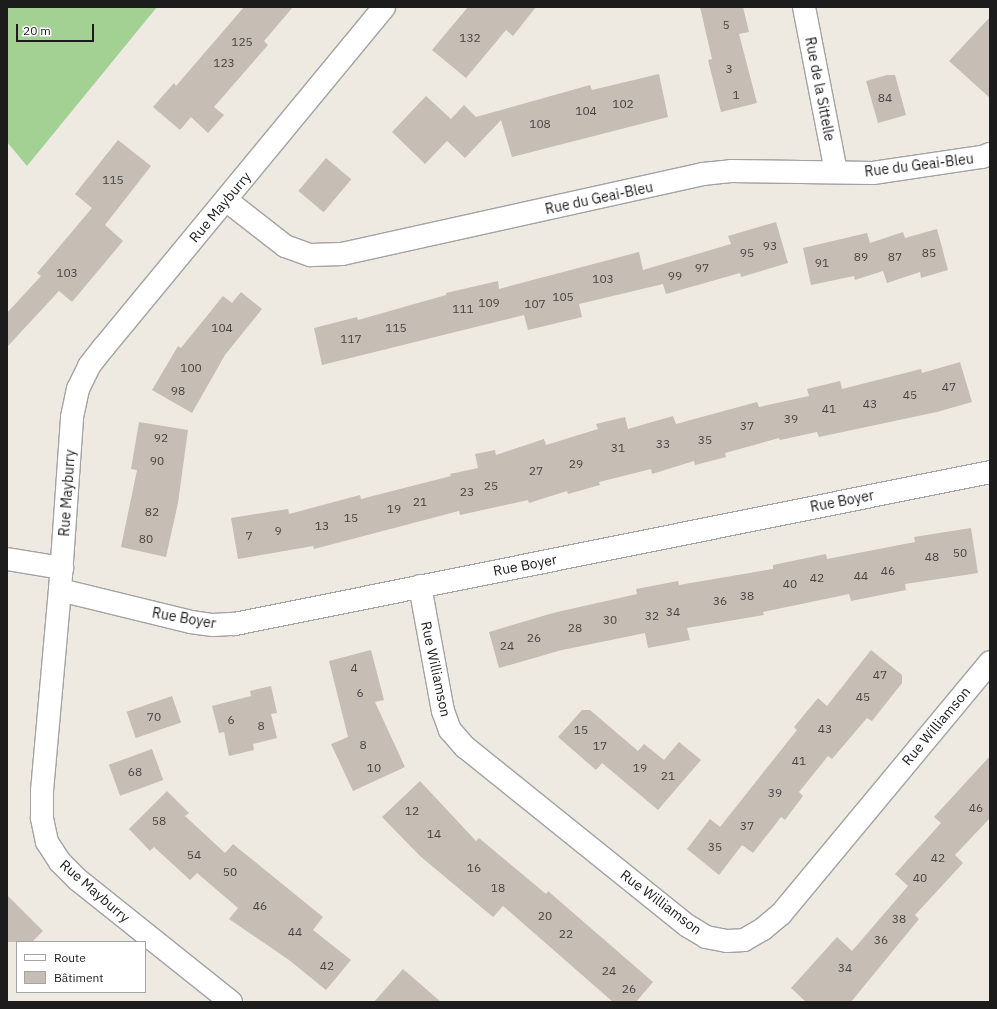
<!DOCTYPE html>
<meta charset="utf-8">
<style>
body{margin:0}
#map{position:relative;width:997px;height:1009px;overflow:hidden;background:#eeeae1;font-family:"IBM Plex Sans",sans-serif}
div>[style]{position:absolute}
.forest>*{inset:0;background:#a3d093}
.building>*{inset:0;background:#c6bdb4;transform-origin:0 0}
.roads{filter:drop-shadow(1px 0 #a3a3a3) drop-shadow(-1px 0 #a3a3a3) drop-shadow(0 1px #a3a3a3) drop-shadow(0 -1px #a3a3a3)}
.minor>*{height:22px;margin:-11px;padding:0 11px;transform-origin:11px;border-radius:11px;background:#fff}
span{translate:-50% -50%;white-space:nowrap;text-align:center;line-height:1.15;-webkit-text-stroke:4px #fff;paint-order:stroke}
.number-label{font-size:12px;color:#464442}
.number-label span{-webkit-text-stroke-width:0}
.street-label{font-size:14px;color:#1c1c1c}
.frame{position:absolute;inset:0;border:8px solid #1c1c1c;pointer-events:none}
.legend{position:absolute;left:16px;top:941px;width:130px;height:52px;box-sizing:border-box;background:#fff;border:1px solid #a4a4a4;margin:0;padding:5px 7px;list-style:none;font-size:12px;color:#1c1c1c}
.legend li{display:flex;align-items:center;gap:8px;height:20px}
.legend b{width:20px;border:1px solid #a4a4a4}
.scale{position:absolute;left:16px;top:24px;width:78px;height:18px;box-sizing:border-box;border:2px solid #1c1c1c;border-top:0;padding-left:5px;font-size:12px;line-height:14px;white-space:nowrap;color:#1c1c1c;-webkit-text-stroke:3px #fff;paint-order:stroke}
</style>
<div id="map">
<div class="forest">
<i style="clip-path:polygon(7px 7px,157px 7px,27px 166px,7px 142px)"></i>
</div>
<div class="building">
<i style="clip-path:polygon(244px 7px,293px 7px,264px 41px,268px 45px,214px 107px,224px 115px,208px 133px,191px 117px,180px 130px,153px 107px,174px 83px,176px 86px)"></i>
<i style="clip-path:polygon(468px 7px,536px 7px,513px 36px,506px 30px,466px 78px,432px 50px)"></i>
<i style="clip-path:polygon(700px 7px,743px 7px,749px 32px,739px 34px,757px 103px,721px 112px,708px 60px,712px 59px)"></i>
<i style="clip-path:polygon(990px 17px,990px 98px,949px 61px)"></i>
<i style="clip-path:polygon(659px 74px,668px 117px,512px 157px,501px 120px,465px 158px,447px 141px,425px 164px,392px 132px,426px 96px,451px 119px,464px 105px,476px 117px,590px 85px,592px 90px)"></i>
<i style="clip-path:polygon(887px 75px,895px 75px,906px 115px,878px 123px,866px 81px)"></i>
<i style="clip-path:polygon(118px 140px,151px 166px,105px 225px,123px 241px,72px 302px,59px 291px,7px 347px,7px 313px,41px 276px,37px 273px,92px 208px,75px 194px)"></i>
<i style="left:326px;top:158px;width:33px;height:43px;rotate:40deg"></i>
<i style="clip-path:polygon(776px 222px,788px 263px,741px 277px,740px 273px,666px 294px,663px 284px,579px 304px,582px 317px,528px 330px,524px 315px,322px 365px,314px 328px,357px 317px,358px 320px,446px 295px,446px 293px,498px 281px,499px 289px,639px 252px,643px 270px,731px 244px,728px 236px)"></i>
<i style="clip-path:polygon(937px 229px,948px 270px,921px 278px,920px 272px,887px 283px,883px 271px,855px 280px,854px 276px,811px 285px,803px 248px,867px 233px,870px 243px,903px 232px,905px 238px)"></i>
<i style="clip-path:polygon(241px 292px,262px 309px,225px 355px,192px 413px,152px 390px,178px 346px,181px 348px,223px 296px,232px 303px)"></i>
<i style="clip-path:polygon(960px 362px,972px 402px,937px 412px,819px 437px,817px 432px,780px 440px,779px 438px,725px 453px,726px 457px,695px 465px,694px 461px,652px 474px,651px 469px,599px 482px,600px 485px,568px 494px,567px 491px,529px 503px,528px 500px,460px 515px,459px 511px,314px 549px,313px 546px,238px 559px,231px 518px,288px 509px,289px 514px,360px 495px,361px 499px,451px 476px,450px 474px,478px 468px,475px 454px,495px 450px,496px 455px,544px 439px,546px 445px,598px 429px,596px 424px,625px 417px,628px 429px,673px 416px,676px 424px,757px 402px,759px 407px,809px 396px,807px 389px,840px 381px,842px 389px,921px 369px,922px 373px)"></i>
<i style="clip-path:polygon(139px 422px,188px 430px,178px 503px,166px 557px,121px 547px,137px 470px,131px 469px)"></i>
<i style="clip-path:polygon(971px 528px,978px 573px,905px 584px,906px 590px,851px 601px,849px 594px,763px 612px,764px 615px,687px 628px,690px 640px,648px 648px,645px 633px,562px 650px,499px 668px,489px 632px,553px 613px,637px 594px,636px 589px,678px 581px,679px 585px,773px 569px,773px 565px,826px 554px,827px 559px,915px 542px,914px 537px)"></i>
<i style="clip-path:polygon(371px 650px,384px 700px,375px 702px,405px 767px,353px 791px,331px 744px,348px 737px,329px 661px)"></i>
<i style="clip-path:polygon(871px 650px,902px 675px,902px 683px,872px 721px,867px 718px,832px 759px,828px 756px,799px 792px,803px 796px,785px 820px,781px 817px,753px 853px,742px 845px,719px 875px,687px 849px,710px 819px,720px 827px,797px 730px,794px 727px,818px 698px,827px 706px)"></i>
<i style="clip-path:polygon(271px 686px,277px 713px,271px 714px,277px 738px,253px 744px,254px 750px,229px 756px,224px 732px,219px 733px,212px 706px,251px 696px,250px 691px)"></i>
<i style="left:172px;top:696px;width:28px;height:48px;rotate:71deg"></i>
<i style="clip-path:polygon(582px 710px,590px 710px,638px 751px,644px 744px,664px 760px,679px 742px,701px 760px,658px 810px,602px 763px,596px 770px,558px 737px)"></i>
<i style="left:152px;top:749px;width:33px;height:46px;rotate:70deg"></i>
<i style="clip-path:polygon(990px 756px,990px 818px,955px 855px,963px 863px,915px 915px,919px 919px,851px 1002px,806px 1002px,791px 988px,837px 937px,852px 951px,908px 886px,895px 874px,941px 823px,934px 817px)"></i>
<i style="clip-path:polygon(420px 781px,476px 841px,479px 838px,546px 894px,548px 891px,653px 982px,636px 1002px,613px 1002px,503px 906px,493px 917px,420px 856px,382px 817px)"></i>
<i style="clip-path:polygon(167px 791px,189px 813px,185px 816px,225px 853px,233px 844px,323px 917px,313px 930px,351px 960px,326px 990px,289px 960px,229px 919px,238px 908px,197px 873px,190px 880px,154px 847px,150px 851px,129px 829px)"></i>
<i style="clip-path:polygon(7px 895px,43px 931px,32px 942px,7px 942px)"></i>
<i style="clip-path:polygon(403px 969px,441px 1002px,374px 1002px)"></i>
</div>
<div class="roads">
<div class="minor">
<i style="left:804px;top:7px;width:167px;rotate:79deg"></i>
<i style="left:226px;top:200px;width:75px;rotate:37.9deg"></i>
<i style="left:285px;top:246px;width:27px;rotate:20deg"></i>
<i style="left:310px;top:255px;width:32px;rotate:-2deg"></i>
<i style="left:342px;top:254px;width:370px;rotate:-12.5deg"></i>
<i style="left:703px;top:174px;width:28px;rotate:-6deg"></i>
<i style="left:731px;top:171px;width:142px;rotate:0.8deg"></i>
<i style="left:873px;top:173px;width:110px;rotate:-8.4deg"></i>
<i style="left:982px;top:157px;width:9px;rotate:-21deg"></i>
<i style="left:7px;top:559px;width:56px;rotate:9.3deg"></i>
<i style="left:420px;top:586px;width:127px;rotate:79.6deg"></i>
<i style="left:443px;top:711px;width:20px;rotate:70deg"></i>
<i style="left:450px;top:730px;width:23px;rotate:49deg"></i>
<i style="left:465px;top:747px;width:286px;rotate:38.8deg"></i>
<i style="left:688px;top:926px;width:21px;rotate:31deg"></i>
<i style="left:706px;top:937px;width:21px;rotate:11deg"></i>
<i style="left:727px;top:941px;width:17px;rotate:-3deg"></i>
<i style="left:744px;top:940px;width:22px;rotate:-30deg"></i>
<i style="left:763px;top:929px;width:23px;rotate:-40deg"></i>
<i style="left:781px;top:914px;width:327px;rotate:-50.3deg"></i>
<i style="left:60px;top:590px;width:135px;rotate:13.7deg"></i>
<i style="left:191px;top:622px;width:22px;rotate:8deg"></i>
<i style="left:213px;top:625px;width:22px;rotate:-3deg"></i>
<i style="left:235px;top:624px;width:770px;rotate:-11.38deg"></i>
<i style="left:231px;top:1002px;width:197px;rotate:-141.4deg"></i>
<i style="left:77px;top:879px;width:24px;rotate:-135deg"></i>
<i style="left:60px;top:862px;width:24px;rotate:-123deg"></i>
<i style="left:47px;top:842px;width:25px;rotate:-102deg"></i>
<i style="left:42px;top:818px;width:27px;rotate:-90deg"></i>
<i style="left:42px;top:791px;width:202px;rotate:-84.9deg"></i>
<i style="left:60px;top:590px;width:173px;rotate:-86deg"></i>
<i style="left:72px;top:417px;width:29px;rotate:-78deg"></i>
<i style="left:78px;top:389px;width:25px;rotate:-64deg"></i>
<i style="left:89px;top:366px;width:24px;rotate:-52deg"></i>
<i style="left:104px;top:347px;width:440px;rotate:-50.5deg"></i>
</div>
</div>
<div class="number-label">
<span style="left:726px;top:25px">5</span>
<span style="left:470px;top:38px">132</span>
<span style="left:242px;top:42px">125</span>
<span style="left:224px;top:63px">123</span>
<span style="left:729px;top:69px">3</span>
<span style="left:736px;top:95px">1</span>
<span style="left:885px;top:98px">84</span>
<span style="left:623px;top:104px">102</span>
<span style="left:586px;top:111px">104</span>
<span style="left:540px;top:124px">108</span>
<span style="left:113px;top:180px">115</span>
<span style="left:770px;top:246px">93</span>
<span style="left:747px;top:253px">95</span>
<span style="left:929px;top:253px">85</span>
<span style="left:861px;top:257px">89</span>
<span style="left:895px;top:257px">87</span>
<span style="left:822px;top:263px">91</span>
<span style="left:702px;top:268px">97</span>
<span style="left:67px;top:273px">103</span>
<span style="left:675px;top:276px">99</span>
<span style="left:603px;top:279px">103</span>
<span style="left:563px;top:297px">105</span>
<span style="left:489px;top:303px">109</span>
<span style="left:535px;top:304px">107</span>
<span style="left:463px;top:309px">111</span>
<span style="left:222px;top:328px">104</span>
<span style="left:396px;top:328px">115</span>
<span style="left:351px;top:339px">117</span>
<span style="left:191px;top:368px">100</span>
<span style="left:949px;top:387px">47</span>
<span style="left:178px;top:391px">98</span>
<span style="left:910px;top:395px">45</span>
<span style="left:870px;top:404px">43</span>
<span style="left:829px;top:409px">41</span>
<span style="left:791px;top:419px">39</span>
<span style="left:747px;top:426px">37</span>
<span style="left:161px;top:438px">92</span>
<span style="left:705px;top:440px">35</span>
<span style="left:663px;top:444px">33</span>
<span style="left:618px;top:448px">31</span>
<span style="left:157px;top:461px">90</span>
<span style="left:576px;top:464px">29</span>
<span style="left:536px;top:471px">27</span>
<span style="left:491px;top:486px">25</span>
<span style="left:467px;top:492px">23</span>
<span style="left:420px;top:502px">21</span>
<span style="left:394px;top:509px">19</span>
<span style="left:152px;top:512px">82</span>
<span style="left:351px;top:518px">15</span>
<span style="left:322px;top:526px">13</span>
<span style="left:278px;top:531px">9</span>
<span style="left:249px;top:536px">7</span>
<span style="left:146px;top:539px">80</span>
<span style="left:960px;top:553px">50</span>
<span style="left:932px;top:557px">48</span>
<span style="left:888px;top:571px">46</span>
<span style="left:861px;top:576px">44</span>
<span style="left:817px;top:578px">42</span>
<span style="left:790px;top:584px">40</span>
<span style="left:747px;top:596px">38</span>
<span style="left:720px;top:601px">36</span>
<span style="left:673px;top:612px">34</span>
<span style="left:652px;top:616px">32</span>
<span style="left:610px;top:620px">30</span>
<span style="left:575px;top:628px">28</span>
<span style="left:534px;top:638px">26</span>
<span style="left:507px;top:646px">24</span>
<span style="left:354px;top:668px">4</span>
<span style="left:880px;top:675px">47</span>
<span style="left:360px;top:693px">6</span>
<span style="left:863px;top:697px">45</span>
<span style="left:154px;top:717px">70</span>
<span style="left:231px;top:720px">6</span>
<span style="left:261px;top:726px">8</span>
<span style="left:825px;top:729px">43</span>
<span style="left:581px;top:730px">15</span>
<span style="left:363px;top:745px">8</span>
<span style="left:600px;top:746px">17</span>
<span style="left:799px;top:761px">41</span>
<span style="left:374px;top:768px">10</span>
<span style="left:640px;top:768px">19</span>
<span style="left:135px;top:772px">68</span>
<span style="left:668px;top:776px">21</span>
<span style="left:775px;top:793px">39</span>
<span style="left:976px;top:808px">46</span>
<span style="left:412px;top:811px">12</span>
<span style="left:159px;top:821px">58</span>
<span style="left:747px;top:826px">37</span>
<span style="left:434px;top:834px">14</span>
<span style="left:715px;top:847px">35</span>
<span style="left:194px;top:855px">54</span>
<span style="left:938px;top:858px">42</span>
<span style="left:474px;top:868px">16</span>
<span style="left:230px;top:872px">50</span>
<span style="left:920px;top:878px">40</span>
<span style="left:498px;top:888px">18</span>
<span style="left:260px;top:906px">46</span>
<span style="left:545px;top:916px">20</span>
<span style="left:899px;top:919px">38</span>
<span style="left:295px;top:932px">44</span>
<span style="left:566px;top:934px">22</span>
<span style="left:881px;top:940px">36</span>
<span style="left:327px;top:966px">42</span>
<span style="left:845px;top:968px">34</span>
<span style="left:609px;top:971px">24</span>
<span style="left:629px;top:989px">26</span>
</div>
<div class="street-label">
<span style="left:820px;top:89px;rotate:79deg">Rue de la Sittelle</span>
<span style="left:919px;top:165px;rotate:-7deg">Rue du Geai-Bleu</span>
<span style="left:599px;top:198px;rotate:-12deg">Rue du Geai-Bleu</span>
<span style="left:220px;top:207px;rotate:-50deg">Rue Mayburry</span>
<span style="left:67px;top:493px;rotate:-86deg">Rue Mayburry</span>
<span style="left:842px;top:501px;rotate:-11deg">Rue Boyer</span>
<span style="left:525px;top:565px;rotate:-11deg">Rue Boyer</span>
<span style="left:184px;top:618px;rotate:10deg">Rue Boyer</span>
<span style="left:436px;top:669px;rotate:78deg">Rue Williamson</span>
<span style="left:936px;top:726px;rotate:-50deg">Rue Williamson</span>
<span style="left:95px;top:891px;rotate:41deg">Rue Mayburry</span>
<span style="left:661px;top:902px;rotate:37deg">Rue Williamson</span>
</div>
<div class="frame"></div>
<ul class="legend">
<li><b style="height:5px;background:#fff"></b>Route</li>
<li><b style="height:11px;background:#c6bdb4"></b>Bâtiment</li>
</ul>
<div class="scale">20 m</div>
</div>
